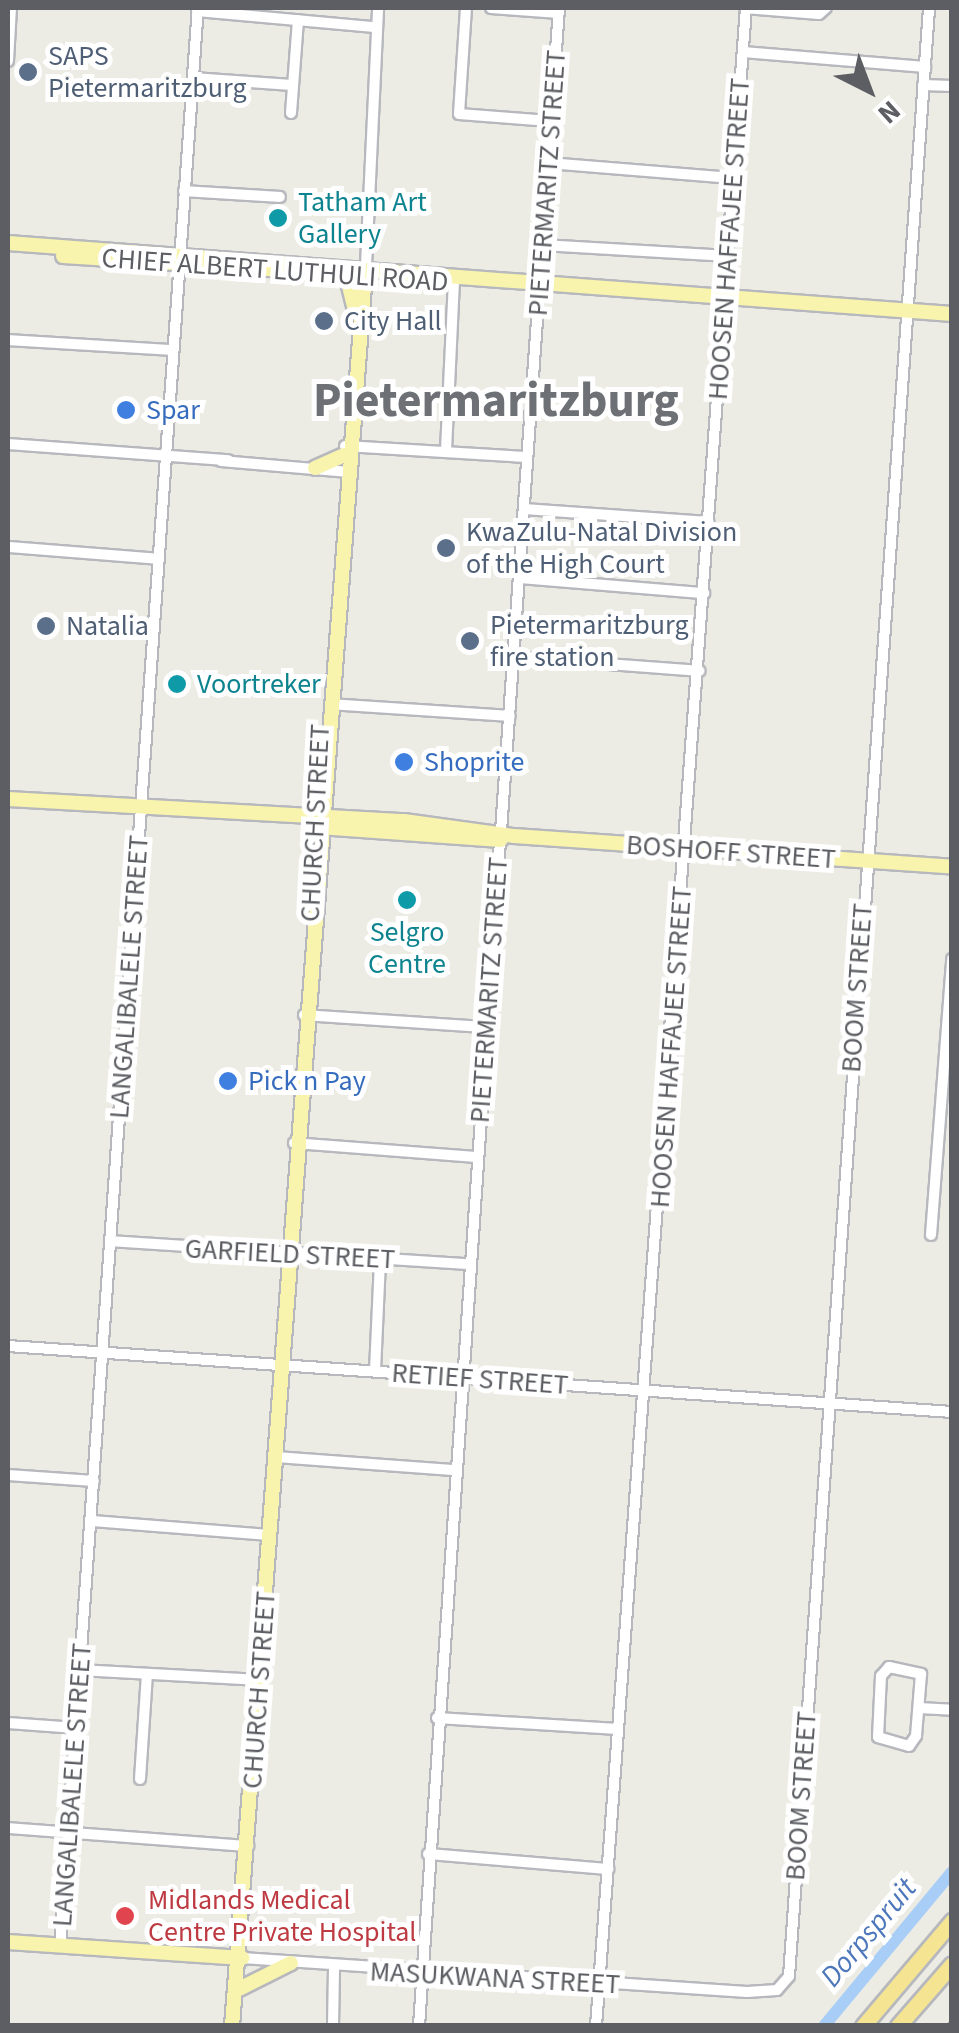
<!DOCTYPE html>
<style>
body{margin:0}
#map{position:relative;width:959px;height:2033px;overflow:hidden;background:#edece4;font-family:"Source Sans 3",sans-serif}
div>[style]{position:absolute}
.river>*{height:12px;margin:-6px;padding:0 6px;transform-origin:6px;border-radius:6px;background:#a8cef8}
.roads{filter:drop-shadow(2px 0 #b6b8bd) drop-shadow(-2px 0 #b6b8bd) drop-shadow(0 2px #b6b8bd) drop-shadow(0 -2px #b6b8bd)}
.minor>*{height:10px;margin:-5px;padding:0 5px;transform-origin:5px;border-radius:5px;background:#fff}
.major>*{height:14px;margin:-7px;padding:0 7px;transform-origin:7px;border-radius:7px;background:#f9f4ad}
.highway>*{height:15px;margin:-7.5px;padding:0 7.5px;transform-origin:7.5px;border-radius:7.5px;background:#f5e593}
.rail>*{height:6px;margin-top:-3px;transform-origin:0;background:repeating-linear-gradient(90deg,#fff 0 8px,#b4b5b5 0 16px);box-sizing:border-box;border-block:2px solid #b4b5b5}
.dots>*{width:28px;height:28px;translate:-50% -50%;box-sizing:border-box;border:5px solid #fff;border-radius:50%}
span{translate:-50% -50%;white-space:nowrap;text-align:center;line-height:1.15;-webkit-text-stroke:10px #fff;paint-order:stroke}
.service-label{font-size:28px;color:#4e5e75}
.left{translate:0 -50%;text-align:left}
.street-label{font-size:28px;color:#5c5e63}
.culture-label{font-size:28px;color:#0d838f}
.shop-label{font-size:28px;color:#366cbe}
.health-label{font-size:28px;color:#be3a42}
.water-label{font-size:30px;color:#4d77ba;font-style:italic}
.town-label{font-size:48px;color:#6d7075;font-weight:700}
.frame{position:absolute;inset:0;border:10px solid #5c5e63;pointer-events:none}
.north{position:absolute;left:819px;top:40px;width:100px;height:100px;-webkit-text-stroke:8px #fff;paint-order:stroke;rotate:138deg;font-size:28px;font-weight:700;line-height:40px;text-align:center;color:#5c5e63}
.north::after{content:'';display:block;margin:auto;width:35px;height:45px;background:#5c5e63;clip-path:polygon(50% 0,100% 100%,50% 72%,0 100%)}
</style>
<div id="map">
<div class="river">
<i style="left:824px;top:2026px;width:200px;rotate:-50.3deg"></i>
</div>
<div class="roads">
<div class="minor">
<i style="left:466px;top:8px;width:106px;rotate:93.8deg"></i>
<i style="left:459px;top:114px;width:91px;rotate:4.4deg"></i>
<i style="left:491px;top:8px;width:68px;rotate:4.2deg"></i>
<i style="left:745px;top:8px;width:74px;rotate:4.6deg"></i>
<i style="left:819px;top:14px;width:9px;rotate:-41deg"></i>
<i style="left:197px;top:11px;width:178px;rotate:5.2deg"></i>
<i style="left:743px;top:52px;width:183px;rotate:4.7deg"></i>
<i style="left:8px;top:61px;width:53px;rotate:-86.8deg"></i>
<i style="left:193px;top:78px;width:99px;rotate:4deg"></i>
<i style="left:923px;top:85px;width:29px;rotate:2deg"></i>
<i style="left:291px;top:113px;width:93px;rotate:-85.7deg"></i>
<i style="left:547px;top:163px;width:187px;rotate:4.6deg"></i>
<i style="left:184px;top:191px;width:96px;rotate:3.6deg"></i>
<i style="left:543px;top:245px;width:185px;rotate:3.4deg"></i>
<i style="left:366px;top:265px;width:257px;rotate:-87.3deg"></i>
<i style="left:8px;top:340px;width:165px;rotate:3.5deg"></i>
<i style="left:8px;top:444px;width:221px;rotate:4.2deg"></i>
<i style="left:345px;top:446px;width:181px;rotate:3.5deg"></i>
<i style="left:446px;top:450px;width:169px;rotate:-87.3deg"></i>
<i style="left:221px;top:461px;width:128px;rotate:4.9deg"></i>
<i style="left:524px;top:509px;width:185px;rotate:4deg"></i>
<i style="left:8px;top:547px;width:151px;rotate:4.5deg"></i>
<i style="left:520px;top:578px;width:185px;rotate:4.7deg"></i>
<i style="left:514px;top:657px;width:186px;rotate:4.3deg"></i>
<i style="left:330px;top:704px;width:180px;rotate:3.8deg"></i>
<i style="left:501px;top:831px;width:825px;rotate:-85.97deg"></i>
<i style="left:304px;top:1015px;width:183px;rotate:3.8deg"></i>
<i style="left:294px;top:1143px;width:184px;rotate:4.4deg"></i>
<i style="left:931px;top:1235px;width:277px;rotate:-85.6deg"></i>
<i style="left:110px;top:1241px;width:361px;rotate:3.7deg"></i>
<i style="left:8px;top:1346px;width:946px;rotate:4deg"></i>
<i style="left:375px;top:1371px;width:112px;rotate:-87.4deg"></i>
<i style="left:276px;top:1457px;width:177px;rotate:4.2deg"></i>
<i style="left:8px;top:1475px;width:86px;rotate:4deg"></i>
<i style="left:91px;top:1521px;width:180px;rotate:4.5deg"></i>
<i style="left:889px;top:1667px;width:33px;rotate:12deg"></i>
<i style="left:921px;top:1674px;width:62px;rotate:94.6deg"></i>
<i style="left:916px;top:1736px;width:12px;rotate:125deg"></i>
<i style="left:909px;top:1746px;width:32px;rotate:-164deg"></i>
<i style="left:878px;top:1737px;width:61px;rotate:-87.2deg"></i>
<i style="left:881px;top:1676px;width:12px;rotate:-48deg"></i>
<i style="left:80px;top:1670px;width:180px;rotate:3.2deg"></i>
<i style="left:919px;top:1708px;width:33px;rotate:3deg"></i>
<i style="left:437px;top:1718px;width:181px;rotate:3.5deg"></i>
<i style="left:8px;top:1723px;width:68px;rotate:4.2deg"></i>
<i style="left:140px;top:1779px;width:105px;rotate:-86.2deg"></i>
<i style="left:8px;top:1828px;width:241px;rotate:4.3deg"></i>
<i style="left:428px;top:1854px;width:181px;rotate:4.8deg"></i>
<i style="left:60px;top:1946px;width:1943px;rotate:-85.93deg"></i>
<i style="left:242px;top:1958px;width:506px;rotate:3.85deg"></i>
<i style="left:747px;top:1992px;width:30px;rotate:-4deg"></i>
<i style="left:777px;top:1990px;width:18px;rotate:-49deg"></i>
<i style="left:789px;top:1976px;width:1973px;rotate:-85.93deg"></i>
<i style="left:333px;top:2026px;width:58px;rotate:-89deg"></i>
<i style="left:419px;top:2026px;width:1189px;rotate:-86.09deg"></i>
<i style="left:596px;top:2026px;width:2024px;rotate:-85.75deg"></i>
</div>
<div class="major">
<i style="left:8px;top:243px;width:947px;rotate:4.3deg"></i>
<i style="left:63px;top:256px;width:289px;rotate:3.6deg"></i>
<i style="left:346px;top:274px;width:34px;rotate:76deg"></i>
<i style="left:315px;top:468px;width:32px;rotate:-24deg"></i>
<i style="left:8px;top:799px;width:397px;rotate:3.2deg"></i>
<i style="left:404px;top:821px;width:111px;rotate:7.8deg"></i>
<i style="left:514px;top:836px;width:439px;rotate:4deg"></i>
<i style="left:319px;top:827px;width:182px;rotate:4.1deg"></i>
<i style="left:8px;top:1942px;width:235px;rotate:3.9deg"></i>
<i style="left:239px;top:1989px;width:58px;rotate:-26.6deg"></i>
<i style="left:232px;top:2026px;width:1756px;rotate:-85.66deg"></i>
</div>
<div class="highway">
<i style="left:863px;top:2026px;width:138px;rotate:-49.7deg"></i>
<i style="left:898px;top:2026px;width:82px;rotate:-48.9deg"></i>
</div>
</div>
<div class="rail">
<i style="left:948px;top:2026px;width:5px;rotate:-37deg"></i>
</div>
<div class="dots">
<i style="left:28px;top:72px;background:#5c6f8a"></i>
<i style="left:278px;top:218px;background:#0f9aa8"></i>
<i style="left:324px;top:321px;background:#5c6f8a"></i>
<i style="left:126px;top:410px;background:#3f7fe0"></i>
<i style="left:446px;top:548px;background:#5c6f8a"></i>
<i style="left:46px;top:626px;background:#5c6f8a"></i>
<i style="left:470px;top:641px;background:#5c6f8a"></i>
<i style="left:177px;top:684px;background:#0f9aa8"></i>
<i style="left:404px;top:762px;background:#3f7fe0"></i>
<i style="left:407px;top:900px;background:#0f9aa8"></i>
<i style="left:228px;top:1081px;background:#3f7fe0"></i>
<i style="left:125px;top:1916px;background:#e0444e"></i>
</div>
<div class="service-label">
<span class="left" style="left:48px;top:72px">SAPS<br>Pietermaritzburg</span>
<span class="left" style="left:344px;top:321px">City Hall</span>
<span class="left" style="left:466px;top:548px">KwaZulu-Natal Division<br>of the High Court</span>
<span class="left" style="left:490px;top:641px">Pietermaritzburg<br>fire station</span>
<span class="left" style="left:66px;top:626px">Natalia</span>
</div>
<div class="street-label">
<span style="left:547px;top:183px;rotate:-86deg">PIETERMARITZ STREET</span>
<span style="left:729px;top:239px;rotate:-86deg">HOOSEN HAFFAJEE STREET</span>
<span style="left:275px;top:270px;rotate:4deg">CHIEF ALBERT LUTHULI ROAD</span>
<span style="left:315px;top:823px;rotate:-87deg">CHURCH STREET</span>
<span style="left:731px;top:852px;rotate:4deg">BOSHOFF STREET</span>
<span style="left:129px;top:977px;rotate:-86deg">LANGALIBALELE STREET</span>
<span style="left:857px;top:988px;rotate:-86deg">BOOM STREET</span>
<span style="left:489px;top:990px;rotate:-86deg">PIETERMARITZ STREET</span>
<span style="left:671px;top:1047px;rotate:-86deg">HOOSEN HAFFAJEE STREET</span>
<span style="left:290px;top:1254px;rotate:3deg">GARFIELD STREET</span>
<span style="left:480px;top:1379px;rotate:4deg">RETIEF STREET</span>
<span style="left:259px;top:1690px;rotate:-86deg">CHURCH STREET</span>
<span style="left:72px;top:1785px;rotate:-86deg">LANGALIBALELE STREET</span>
<span style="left:801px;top:1796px;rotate:-86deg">BOOM STREET</span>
<span style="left:495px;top:1978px;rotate:3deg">MASUKWANA STREET</span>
</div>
<div class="culture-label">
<span class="left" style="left:298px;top:218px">Tatham Art<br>Gallery</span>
<span class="left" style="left:197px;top:684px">Voortreker</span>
<span style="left:407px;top:948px">Selgro<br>Centre</span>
</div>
<div class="shop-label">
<span class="left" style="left:146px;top:410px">Spar</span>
<span class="left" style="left:424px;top:762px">Shoprite</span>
<span class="left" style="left:248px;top:1081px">Pick n Pay</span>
</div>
<div class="health-label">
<span class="left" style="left:148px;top:1916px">Midlands Medical<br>Centre Private Hospital</span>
</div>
<div class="water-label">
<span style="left:869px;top:1933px;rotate:-50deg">Dorpspruit</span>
</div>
<div class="town-label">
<span style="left:496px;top:402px">Pietermaritzburg</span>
</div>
<div class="frame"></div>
<div class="north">N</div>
</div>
